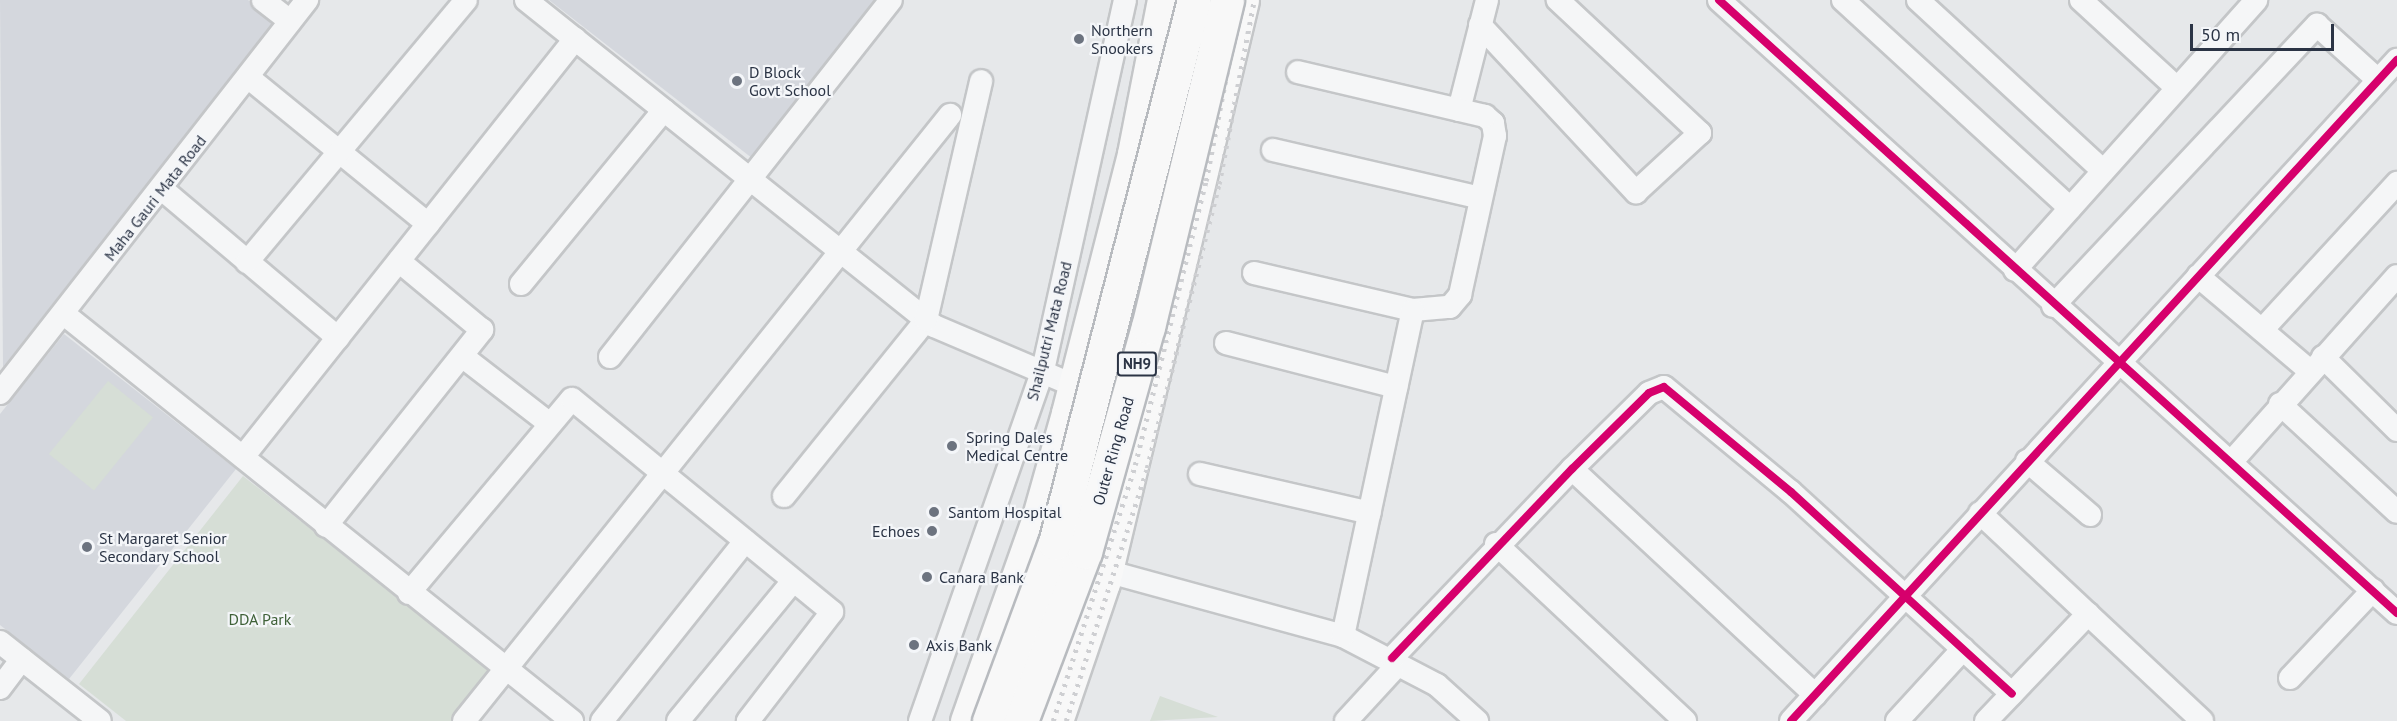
<!DOCTYPE html>
<style>
body{margin:0}
#map{position:relative;width:2397px;height:721px;overflow:hidden;background:#e6e8ea;font-family:"PT Sans",sans-serif}
div>[style]{position:absolute}
.built>*{inset:0;background:#d4d7dd}
.green>*{inset:0;background:#d6ded6;transform-origin:0 0}
.roads{filter:drop-shadow(2px 0 #c4c6c8) drop-shadow(-2px 0 #c4c6c8) drop-shadow(0 2px #c4c6c8) drop-shadow(0 -2px #c4c6c8)}
.minor>*{height:22px;margin:-11px;padding:0 11px;transform-origin:11px;border-radius:11px;background:#f5f6f7}
.primary>*{height:33px;margin:-16.5px;padding:0 16.5px;transform-origin:16.5px;border-radius:16.5px;background:#f8f8f8}
.rail>*{height:4.5px;margin-top:-2.25px;transform-origin:0;background:repeating-linear-gradient(90deg,#cecfd2 0 3px,transparent 0 9px)}
.bridges{filter:drop-shadow(2px 0 #b8bbbf) drop-shadow(-2px 0 #b8bbbf) drop-shadow(0 2px #b8bbbf) drop-shadow(0 -2px #b8bbbf)}
.trunk-bridge>*{height:33px;margin:-16.5px;padding:0 16.5px;transform-origin:16.5px;border-radius:16.5px;background:#f8f8f8}
.cycleway>*{height:8px;margin:-4px;padding:0 4px;transform-origin:4px;border-radius:4px;background:#d6006c}
.dots>*{width:16px;height:16px;translate:-50% -50%;box-sizing:border-box;border:3px solid #f4f6f9;border-radius:50%}
span{translate:-50% -50%;white-space:nowrap;text-align:center;line-height:1.15;-webkit-text-stroke:4.5px #f4f6f9;paint-order:stroke}
.shield-label span{padding:2px 4px;background:#f4f6f9;border:2px solid;border-radius:4px;-webkit-text-stroke-width:0}
.shield-label{font-size:15px;color:#2b3445;font-weight:700}
.poi-label{font-size:16px;color:#2b3445}
.left{translate:0 -50%;text-align:left}
.right{translate:-100% -50%;text-align:right}
.street-label{font-size:16px;color:#2b3445}
.park-label{font-size:16px;color:#3f6138}
.scale{position:absolute;left:2190px;top:24px;width:144px;height:27px;box-sizing:border-box;border:3px solid #2b3445;border-top:0;padding-left:8px;font-size:18px;line-height:21px;white-space:nowrap;color:#2b3445;-webkit-text-stroke:4px #f4f6f9;paint-order:stroke}
</style>
<div id="map">
<div class="built">
<i style="clip-path:polygon(0 0,248px 0,275px 21px,3px 367px)"></i>
<i style="clip-path:polygon(549px 0,884px 0,757px 162px)"></i>
<i style="clip-path:polygon(64px 334px,236px 469px,69px 679px,0 625px,0 414px)"></i>
</div>
<div class="green">
<i style="left:108px;top:381px;width:58px;height:94px;rotate:39deg"></i>
<i style="clip-path:polygon(243px 476px,491px 670px,451px 721px,126px 721px,79px 684px)"></i>
<i style="clip-path:polygon(1160px 696px,1218px 717px,1150px 721px)"></i>
</div>
<div class="roads">
<div class="minor">
<i style="left:263px;top:0;width:34px;rotate:38deg"></i>
<i style="left:526px;top:0;width:522px;rotate:38.63deg"></i>
<i style="left:934px;top:326px;width:151px;rotate:23deg"></i>
<i style="left:1719px;top:0;width:914px;rotate:42.12deg"></i>
<i style="left:1843px;top:0;width:308px;rotate:42.5deg"></i>
<i style="left:1918px;top:0;width:252px;rotate:42.7deg"></i>
<i style="left:2081px;top:0;width:130px;rotate:42.5deg"></i>
<i style="left:1480px;top:25px;width:229px;rotate:47deg"></i>
<i style="left:1636px;top:192px;width:87px;rotate:-42.7deg"></i>
<i style="left:1700px;top:133px;width:195px;rotate:-136.9deg"></i>
<i style="left:249px;top:78px;width:231px;rotate:39.2deg"></i>
<i style="left:1459px;top:110px;width:114px;rotate:-75.7deg"></i>
<i style="left:1273px;top:150px;width:213px;rotate:13deg"></i>
<i style="left:163px;top:190px;width:229px;rotate:40.2deg"></i>
<i style="left:247px;top:262px;width:341px;rotate:-50.1deg"></i>
<i style="left:2015px;top:270px;width:362px;rotate:-48.2deg"></i>
<i style="left:1254px;top:273px;width:163px;rotate:13.1deg"></i>
<i style="left:1413px;top:310px;width:37px;rotate:-5deg"></i>
<i style="left:1450px;top:307px;width:16px;rotate:-50deg"></i>
<i style="left:1460px;top:295px;width:163px;rotate:-77.6deg"></i>
<i style="left:1495px;top:136px;width:13px;rotate:-99deg"></i>
<i style="left:1493px;top:123px;width:11px;rotate:-139deg"></i>
<i style="left:1485px;top:116px;width:192px;rotate:-166.8deg"></i>
<i style="left:2198px;top:276px;width:147px;rotate:40.3deg"></i>
<i style="left:521px;top:284px;width:225px;rotate:-50.6deg"></i>
<i style="left:2053px;top:306px;width:386px;rotate:-46.8deg"></i>
<i style="left:2317px;top:25px;width:82px;rotate:42deg"></i>
<i style="left:64px;top:314px;width:651px;rotate:38.7deg"></i>
<i style="left:2262px;top:330px;width:200px;rotate:-47.4deg"></i>
<i style="left:1226px;top:343px;width:176px;rotate:14.5deg"></i>
<i style="left:462px;top:356px;width:111px;rotate:37.7deg"></i>
<i style="left:610px;top:357px;width:454px;rotate:-51.8deg"></i>
<i style="left:2323px;top:357px;width:104px;rotate:44.6deg"></i>
<i style="left:0;top:393px;width:499px;rotate:-52deg"></i>
<i style="left:2280px;top:404px;width:159px;rotate:42.7deg"></i>
<i style="left:243px;top:457px;width:534px;rotate:-51.54deg"></i>
<i style="left:2233px;top:460px;width:246px;rotate:-48.3deg"></i>
<i style="left:2027px;top:461px;width:83px;rotate:40.6deg"></i>
<i style="left:1572px;top:469px;width:332px;rotate:42.9deg"></i>
<i style="left:1200px;top:474px;width:174px;rotate:12.9deg"></i>
<i style="left:784px;top:496px;width:226px;rotate:-51.1deg"></i>
<i style="left:926px;top:320px;width:245px;rotate:-77deg"></i>
<i style="left:1980px;top:513px;width:304px;rotate:43.1deg"></i>
<i style="left:326px;top:526px;width:251px;rotate:-51.5deg"></i>
<i style="left:482px;top:330px;width:108px;rotate:-140.3deg"></i>
<i style="left:1496px;top:544px;width:259px;rotate:43.1deg"></i>
<i style="left:1106px;top:571px;width:246px;rotate:15.3deg"></i>
<i style="left:1343px;top:636px;width:106px;rotate:27.5deg"></i>
<i style="left:1437px;top:685px;width:54px;rotate:42deg"></i>
<i style="left:409px;top:593px;width:253px;rotate:-50deg"></i>
<i style="left:572px;top:399px;width:336px;rotate:39.3deg"></i>
<i style="left:832px;top:612px;width:138px;rotate:127.6deg"></i>
<i style="left:1343px;top:636px;width:333px;rotate:-77.9deg"></i>
<i style="left:0;top:642px;width:127px;rotate:38.3deg"></i>
<i style="left:1392px;top:658px;width:261px;rotate:-46.4deg"></i>
<i style="left:1572px;top:469px;width:108px;rotate:-44.6deg"></i>
<i style="left:1649px;top:393px;width:16px;rotate:-22deg"></i>
<i style="left:1664px;top:387px;width:165px;rotate:39.6deg"></i>
<i style="left:1791px;top:492px;width:299px;rotate:42.4deg"></i>
<i style="left:2290px;top:678px;width:121px;rotate:-46.7deg"></i>
<i style="left:0;top:688px;width:36px;rotate:-53deg"></i>
<i style="left:464px;top:721px;width:777px;rotate:-51.27deg"></i>
<i style="left:602px;top:721px;width:230px;rotate:-51.5deg"></i>
<i style="left:678px;top:721px;width:181px;rotate:-50.6deg"></i>
<i style="left:920px;top:721px;width:372px;rotate:-70.7deg"></i>
<i style="left:1043px;top:370px;width:379px;rotate:-77.5deg"></i>
<i style="left:1346px;top:721px;width:68px;rotate:-47.4deg"></i>
<i style="left:1791px;top:721px;width:897px;rotate:-47.49deg"></i>
<i style="left:1897px;top:721px;width:98px;rotate:-47.5deg"></i>
<i style="left:1986px;top:721px;width:148px;rotate:-46.4deg"></i>
</div>
<div class="primary">
<i style="left:967px;top:721px;width:213px;rotate:-70.5deg"></i>
<i style="left:1038px;top:520px;width:111px;rotate:-74.3deg"></i>
<i style="left:1068px;top:413px;width:267px;rotate:-75.7deg"></i>
<i style="left:1134px;top:154px;width:157px;rotate:-79deg"></i>
<i style="left:1056px;top:721px;width:146px;rotate:-71.2deg"></i>
<i style="left:1103px;top:583px;width:599px;rotate:-76.59deg"></i>
</div>
</div>
<div class="rail">
<i style="left:1053px;top:721px;width:269px;rotate:-72.2deg"></i>
<i style="left:1135px;top:465px;width:293px;rotate:-76deg"></i>
<i style="left:1206px;top:181px;width:184px;rotate:-79.1deg"></i>
<i style="left:1066px;top:721px;width:266px;rotate:-72.2deg"></i>
<i style="left:1147px;top:468px;width:293px;rotate:-75.8deg"></i>
<i style="left:1219px;top:184px;width:187px;rotate:-79.2deg"></i>
</div>
<div class="bridges">
<div class="trunk-bridge">
<i style="left:989px;top:721px;width:190px;rotate:-69.7deg"></i>
<i style="left:1055px;top:543px;width:561px;rotate:-75.64deg"></i>
<i style="left:1021px;top:721px;width:181px;rotate:-69.3deg"></i>
<i style="left:1085px;top:552px;width:234px;rotate:-74.4deg"></i>
<i style="left:1148px;top:327px;width:336px;rotate:-76.4deg"></i>
</div>
</div>
<div class="cycleway">
<i style="left:1719px;top:0;width:914px;rotate:42.12deg"></i>
<i style="left:1392px;top:658px;width:261px;rotate:-46.4deg"></i>
<i style="left:1572px;top:469px;width:108px;rotate:-44.6deg"></i>
<i style="left:1649px;top:393px;width:16px;rotate:-22deg"></i>
<i style="left:1664px;top:387px;width:165px;rotate:39.6deg"></i>
<i style="left:1791px;top:492px;width:299px;rotate:42.4deg"></i>
<i style="left:1791px;top:721px;width:897px;rotate:-47.49deg"></i>
</div>
<div class="dots">
<i style="left:1079px;top:39px;background:#6c737f"></i>
<i style="left:737px;top:81px;background:#6c737f"></i>
<i style="left:952px;top:446px;background:#6c737f"></i>
<i style="left:934px;top:512px;background:#6c737f"></i>
<i style="left:932px;top:531px;background:#6c737f"></i>
<i style="left:87px;top:547px;background:#6c737f"></i>
<i style="left:927px;top:577px;background:#6c737f"></i>
<i style="left:914px;top:645px;background:#6c737f"></i>
</div>
<div class="shield-label">
<span style="left:1137px;top:364px">NH9</span>
</div>
<div class="poi-label">
<span class="left" style="left:1091px;top:39px">Northern<br>Snookers</span>
<span class="left" style="left:749px;top:81px">D Block<br>Govt School</span>
<span class="left" style="left:966px;top:446px">Spring Dales<br>Medical Centre</span>
<span class="left" style="left:948px;top:512px">Santom Hospital</span>
<span class="right" style="left:920px;top:531px">Echoes</span>
<span class="left" style="left:99px;top:547px">St Margaret Senior<br>Secondary School</span>
<span class="left" style="left:939px;top:577px">Canara Bank</span>
<span class="left" style="left:926px;top:645px">Axis Bank</span>
</div>
<div class="street-label">
<span style="left:155px;top:198px;rotate:-52deg">Maha Gauri Mata Road</span>
<span style="left:1049px;top:331px;rotate:-76deg">Shailputri Mata Road</span>
<span style="left:1113px;top:451px;rotate:-74deg">Outer Ring Road</span>
</div>
<div class="park-label">
<span style="left:260px;top:619px">DDA Park</span>
</div>
<div class="scale">50 m</div>
</div>
